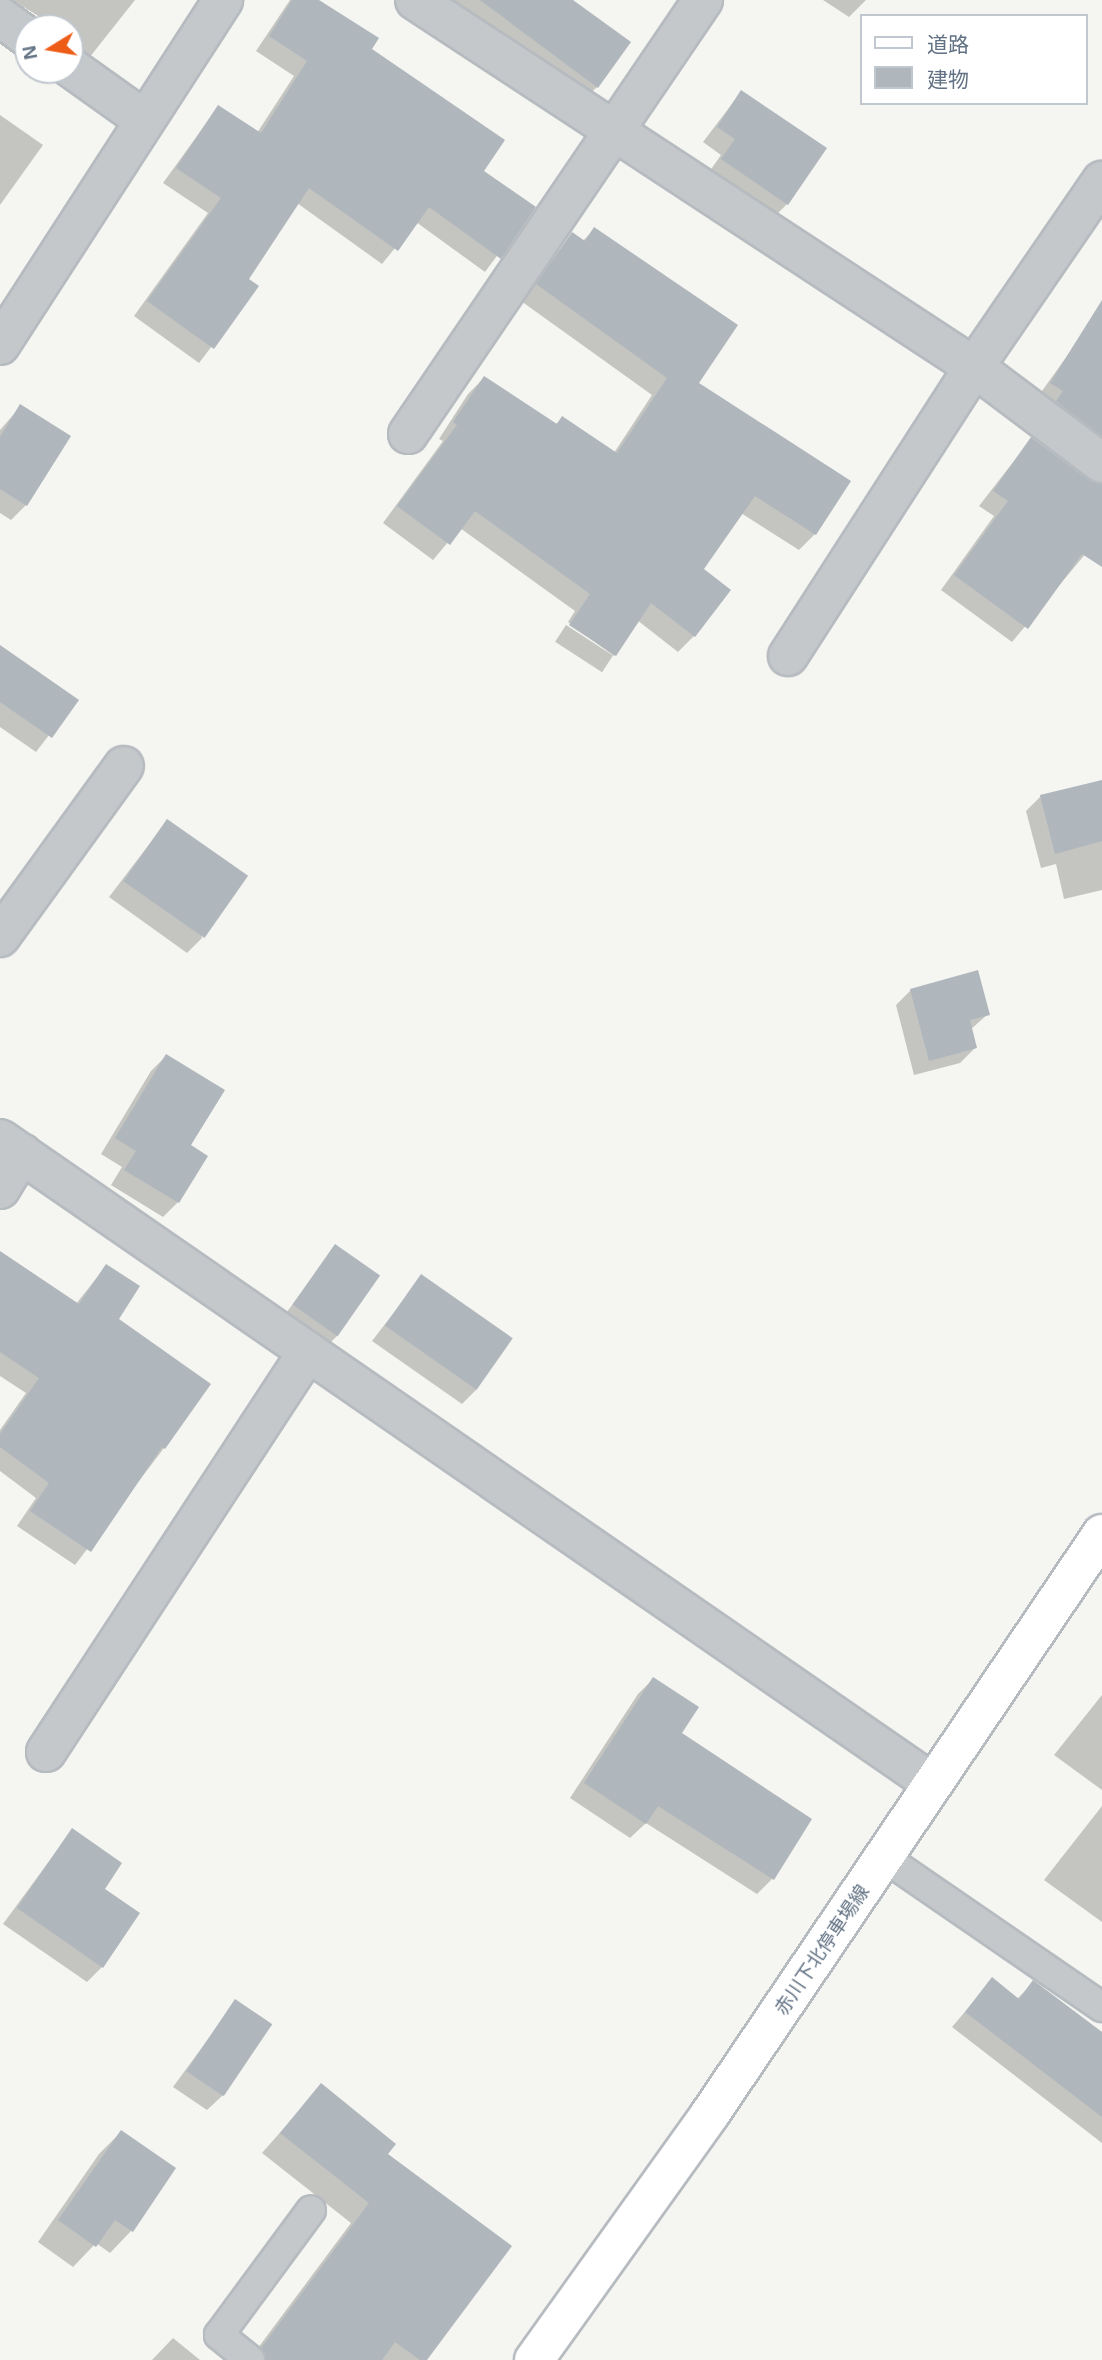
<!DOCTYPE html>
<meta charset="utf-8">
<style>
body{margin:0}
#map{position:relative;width:1102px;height:2360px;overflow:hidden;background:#f5f5f1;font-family:Arial,"Noto Sans JP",sans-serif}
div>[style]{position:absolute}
.shadow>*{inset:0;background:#0003;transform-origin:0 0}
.building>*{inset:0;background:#afb6bc;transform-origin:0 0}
.roads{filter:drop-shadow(2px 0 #b6bbc0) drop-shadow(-2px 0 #b6bbc0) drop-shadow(0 2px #b6bbc0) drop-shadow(0 -2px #b6bbc0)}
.lane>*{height:28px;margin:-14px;padding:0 14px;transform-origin:14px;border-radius:14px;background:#c4c8cb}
.street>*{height:38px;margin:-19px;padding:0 19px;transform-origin:19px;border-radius:19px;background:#c4c8cb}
.secondary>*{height:38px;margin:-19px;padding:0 19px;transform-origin:19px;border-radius:19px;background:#fff}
span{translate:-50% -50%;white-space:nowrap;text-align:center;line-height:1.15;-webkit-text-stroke:7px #fff;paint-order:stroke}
.street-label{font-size:19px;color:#627284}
.legend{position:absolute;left:860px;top:14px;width:228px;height:91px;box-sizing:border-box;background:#fff;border:2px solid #c0c7ce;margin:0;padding:9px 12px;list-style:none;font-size:21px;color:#627284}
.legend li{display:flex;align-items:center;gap:14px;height:35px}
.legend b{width:35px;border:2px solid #c0c7ce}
.north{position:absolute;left:14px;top:14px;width:70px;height:70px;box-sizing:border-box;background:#fff;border:2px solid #c0c7ce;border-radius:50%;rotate:259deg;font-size:19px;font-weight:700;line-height:28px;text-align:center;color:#627284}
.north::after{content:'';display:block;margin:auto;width:24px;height:32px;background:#ee5d18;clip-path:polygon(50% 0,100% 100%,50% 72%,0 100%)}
</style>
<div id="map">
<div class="shadow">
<i style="clip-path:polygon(12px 0,135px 0,89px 58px,70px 44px,70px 28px,46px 28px,37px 21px,40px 17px)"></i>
<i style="clip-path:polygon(290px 0,316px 0,370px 49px,481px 172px,533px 207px,485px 272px,416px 222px,382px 264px,297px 203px,247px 279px,257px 287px,199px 363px,134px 316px,208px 213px,163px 183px,218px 107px,257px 133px,294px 76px,256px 51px)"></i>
<i style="clip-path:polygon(446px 0,570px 0,597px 87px,582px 101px)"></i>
<i style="clip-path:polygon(823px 0,866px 0,849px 17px)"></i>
<i style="clip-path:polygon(741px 92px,787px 204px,772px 219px,707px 175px,721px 155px,703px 142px)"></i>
<i style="clip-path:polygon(0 115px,43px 145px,0 205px)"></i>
<i style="clip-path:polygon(594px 229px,696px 384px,815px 534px,799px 550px,741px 513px,702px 569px,694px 636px,678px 652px,637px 620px,614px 656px,568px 622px,575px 611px,460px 528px,433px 560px,383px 523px,443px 441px,439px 439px,468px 394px,484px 378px,555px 425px,562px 418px,614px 453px,652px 395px,521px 301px,572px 234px,583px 241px)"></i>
<i style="clip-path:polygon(1082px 335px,1102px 347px,1102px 464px,1037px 398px)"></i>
<i style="clip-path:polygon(21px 406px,26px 505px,11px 520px,0 513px,0 430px)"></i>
<i style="clip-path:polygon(1031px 439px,1089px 483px,1102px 484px,1102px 534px,1012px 642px,941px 590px,994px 516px,979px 506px)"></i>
<i style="left:566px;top:625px;width:56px;height:20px;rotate:33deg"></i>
<i style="clip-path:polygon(0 647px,76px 700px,36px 752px,0 727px)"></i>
<i style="clip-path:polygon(1102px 782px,1102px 890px,1064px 899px,1056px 864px,1041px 868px,1026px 811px,1041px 796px)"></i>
<i style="clip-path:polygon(167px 821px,202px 938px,187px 953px,109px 897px)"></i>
<i style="clip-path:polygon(911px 990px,988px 1014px,970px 1030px,975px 1048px,960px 1063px,914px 1075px,896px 1005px)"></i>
<i style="clip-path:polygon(166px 1056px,178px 1202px,163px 1217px,111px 1185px,122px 1167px,101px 1154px,151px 1071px)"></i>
<i style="clip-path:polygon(336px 1247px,337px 1336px,322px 1351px,280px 1321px)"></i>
<i style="clip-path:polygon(0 1261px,76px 1304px,106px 1266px,117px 1320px,164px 1448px,75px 1565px,17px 1526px,36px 1498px,0 1471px,0 1430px,26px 1393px,0 1376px)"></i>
<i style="clip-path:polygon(422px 1276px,477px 1389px,462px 1404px,372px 1341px)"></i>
<i style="clip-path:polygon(653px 1679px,679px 1733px,772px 1879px,757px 1894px,646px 1823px,630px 1838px,570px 1798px,638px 1694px)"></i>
<i style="clip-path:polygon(1102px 1695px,1102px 1790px,1054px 1755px)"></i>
<i style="clip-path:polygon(1102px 1806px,1102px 1922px,1044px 1880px)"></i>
<i style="clip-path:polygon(72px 1830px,102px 1889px,102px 1967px,87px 1982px,3px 1924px)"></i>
<i style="clip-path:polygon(992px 1980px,1017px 1999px,1032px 1984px,1102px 2038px,1102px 2143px,952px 2027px)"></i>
<i style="clip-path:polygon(236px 2001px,222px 2096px,207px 2110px,173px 2087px)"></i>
<i style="clip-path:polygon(322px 2085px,386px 2154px,425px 2360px,249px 2360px,351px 2223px,262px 2153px)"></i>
<i style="clip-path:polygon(121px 2132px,173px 2169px,131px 2231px,110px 2253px,96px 2243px,73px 2267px,38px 2242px,99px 2154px)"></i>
<i style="clip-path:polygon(173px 2338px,200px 2360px,152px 2360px)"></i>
</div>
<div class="building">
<i style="clip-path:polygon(292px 0,319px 0,379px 38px,372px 49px,505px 140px,484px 171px,536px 207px,501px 259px,429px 207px,398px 251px,309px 188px,249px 279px,259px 286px,214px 349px,147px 301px,221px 198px,176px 168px,218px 105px,261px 133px,307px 61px,269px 36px)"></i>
<i style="clip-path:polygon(480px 0,573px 0,631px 42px,598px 88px)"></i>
<i style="clip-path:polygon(741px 90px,827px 148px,788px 205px,721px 159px,735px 139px,717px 127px)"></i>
<i style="clip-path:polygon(594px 227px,738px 325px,699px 383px,851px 481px,816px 535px,755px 496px,704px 569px,731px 590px,695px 637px,651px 603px,616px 656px,569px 625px,590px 594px,475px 511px,450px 545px,397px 506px,457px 425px,453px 422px,484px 376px,557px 424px,562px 416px,617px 453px,667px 378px,536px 284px,572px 232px,585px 241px)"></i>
<i style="clip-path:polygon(1102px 300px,1102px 436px,1056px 401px,1063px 391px,1050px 383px)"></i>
<i style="clip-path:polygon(20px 404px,71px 436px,27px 506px,0 489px,0 437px)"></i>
<i style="clip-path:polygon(1031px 437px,1089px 480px,1102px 484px,1102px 567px,1082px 554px,1028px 629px,954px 575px,1008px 501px,993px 491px)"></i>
<i style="clip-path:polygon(0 645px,79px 700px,52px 738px,0 702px)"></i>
<i style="clip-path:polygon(1102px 780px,1102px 841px,1055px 854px,1040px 795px)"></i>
<i style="left:167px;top:819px;width:99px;height:76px;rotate:35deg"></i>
<i style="clip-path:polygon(978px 970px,990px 1015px,970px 1020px,977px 1048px,929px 1061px,910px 989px)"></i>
<i style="clip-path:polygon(166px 1054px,225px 1090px,191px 1145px,208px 1156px,179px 1203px,124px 1170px,136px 1151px,115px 1138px)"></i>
<i style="left:335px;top:1244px;width:55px;height:74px;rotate:35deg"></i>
<i style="clip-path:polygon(0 1251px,79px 1304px,106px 1264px,140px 1286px,119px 1319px,211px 1384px,165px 1449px,162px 1447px,91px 1552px,30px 1511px,49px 1483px,0 1447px,0 1434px,39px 1378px,0 1352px)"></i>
<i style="left:421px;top:1274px;width:112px;height:63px;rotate:35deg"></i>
<i style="clip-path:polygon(653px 1677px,699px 1707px,682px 1733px,812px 1819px,774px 1880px,658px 1806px,646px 1824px,584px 1783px)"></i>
<i style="clip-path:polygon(72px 1828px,122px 1863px,105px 1889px,140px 1913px,103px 1968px,17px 1908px)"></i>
<i style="clip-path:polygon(992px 1977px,1019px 1999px,1033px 1980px,1102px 2032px,1102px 2117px,965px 2012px)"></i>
<i style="left:235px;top:1999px;width:45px;height:87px;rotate:34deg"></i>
<i style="clip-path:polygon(321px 2083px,396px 2144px,388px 2154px,512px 2246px,427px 2360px,420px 2360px,395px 2342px,382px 2360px,266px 2360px,261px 2348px,369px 2203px,280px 2133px)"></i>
<i style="clip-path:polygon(121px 2130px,176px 2168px,133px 2232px,115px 2220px,96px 2247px,58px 2220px)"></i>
</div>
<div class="roads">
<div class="lane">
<i style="left:885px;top:1858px;width:263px;rotate:34.5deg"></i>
<i style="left:250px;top:2360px;width:40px;rotate:-141deg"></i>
<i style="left:219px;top:2335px;width:155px;rotate:-53.6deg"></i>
</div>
<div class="street">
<i style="left:415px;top:0;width:669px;rotate:33.29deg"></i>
<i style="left:974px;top:367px;width:160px;rotate:36.9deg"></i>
<i style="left:0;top:17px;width:34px;rotate:36deg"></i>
<i style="left:70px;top:67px;width:90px;rotate:35.5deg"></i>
<i style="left:0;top:345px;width:411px;rotate:-57.1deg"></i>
<i style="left:408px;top:434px;width:525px;rotate:-55.8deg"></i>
<i style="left:788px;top:656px;width:344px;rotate:-57.2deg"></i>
<i style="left:974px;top:367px;width:226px;rotate:-55.5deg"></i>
<i style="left:0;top:937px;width:211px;rotate:-54.1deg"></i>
<i style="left:0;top:1139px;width:1133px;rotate:34.64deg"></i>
<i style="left:0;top:1189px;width:42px;rotate:-58.6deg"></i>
<i style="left:46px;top:1752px;width:477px;rotate:-56.8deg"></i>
</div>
<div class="secondary">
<i style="left:534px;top:2360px;width:302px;rotate:-54.4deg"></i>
<i style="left:710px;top:2114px;width:700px;rotate:-55.95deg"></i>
</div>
</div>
<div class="street-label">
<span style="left:822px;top:1950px;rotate:-56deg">赤川下北停車場線</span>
</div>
<ul class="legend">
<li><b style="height:9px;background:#fff"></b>道路</li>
<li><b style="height:19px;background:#afb6bc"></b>建物</li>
</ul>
<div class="north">N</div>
</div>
